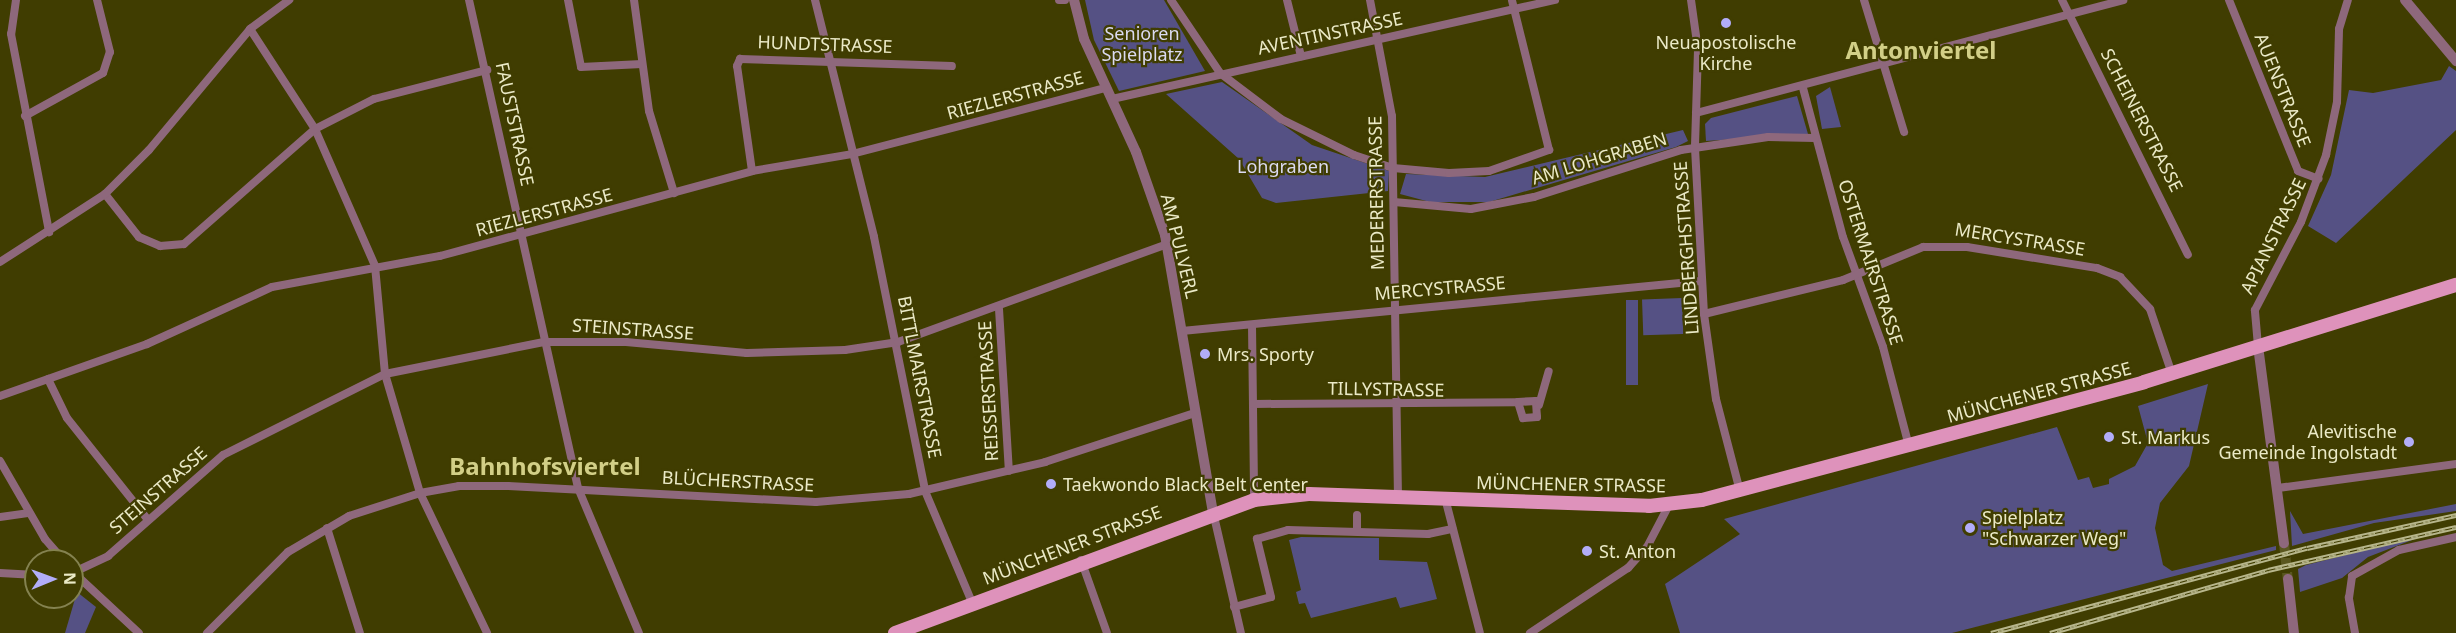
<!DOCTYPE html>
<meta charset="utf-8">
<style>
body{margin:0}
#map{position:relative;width:2456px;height:633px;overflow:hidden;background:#403d01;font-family:"Noto Sans",sans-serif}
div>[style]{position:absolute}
.green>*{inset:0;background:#555184;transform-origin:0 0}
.tertiary-tunnel>*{height:10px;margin-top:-5px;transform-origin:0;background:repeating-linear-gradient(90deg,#5a571f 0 10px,transparent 0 15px)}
.minor>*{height:8px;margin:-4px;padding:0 4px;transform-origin:4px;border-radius:4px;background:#8e687c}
.tertiary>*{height:10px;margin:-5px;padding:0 5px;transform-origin:5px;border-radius:5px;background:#8e687c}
.primary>*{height:14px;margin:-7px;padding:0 7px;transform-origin:7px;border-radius:7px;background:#de92bb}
.rail>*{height:4.5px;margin-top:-2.25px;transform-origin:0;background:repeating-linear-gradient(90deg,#403d01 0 7px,#b7b68b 0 14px);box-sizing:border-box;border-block:2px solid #b7b68b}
.dots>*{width:16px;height:16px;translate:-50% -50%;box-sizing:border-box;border:3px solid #403d01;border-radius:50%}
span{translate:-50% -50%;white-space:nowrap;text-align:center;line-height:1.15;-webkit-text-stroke:4.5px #403d01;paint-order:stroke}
.street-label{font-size:18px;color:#ebeac7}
.park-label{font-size:18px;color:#dbdaf1}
.poi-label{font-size:18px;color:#ebeac7}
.left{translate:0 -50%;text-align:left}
.right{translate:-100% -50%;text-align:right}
.district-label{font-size:24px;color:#d2cf87;font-weight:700}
.north{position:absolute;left:24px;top:549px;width:60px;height:60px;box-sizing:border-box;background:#403d01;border:2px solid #848250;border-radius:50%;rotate:89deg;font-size:16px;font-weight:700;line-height:24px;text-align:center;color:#ebeac7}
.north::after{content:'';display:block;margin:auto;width:21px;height:27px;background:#b2adf9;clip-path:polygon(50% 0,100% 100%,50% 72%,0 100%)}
</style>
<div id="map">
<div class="green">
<i style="clip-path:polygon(1085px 0,1164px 0,1205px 71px,1119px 91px,1094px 40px)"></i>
<i style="clip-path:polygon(2449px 66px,2456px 71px,2456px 130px,2336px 243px,2308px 226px,2331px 175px,2349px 90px,2373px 93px,2441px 80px)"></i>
<i style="clip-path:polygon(1222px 82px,1312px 145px,1389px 171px,1388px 191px,1276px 203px,1262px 198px,1239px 159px,1166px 94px)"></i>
<i style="clip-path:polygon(1830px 87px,1841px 127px,1822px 129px,1816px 96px)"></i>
<i style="clip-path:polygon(1797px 96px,1808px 134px,1706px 141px,1705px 124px,1711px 118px)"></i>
<i style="clip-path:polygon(1683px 130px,1688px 141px,1676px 147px,1489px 202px,1430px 202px,1400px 194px,1406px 174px,1485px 177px)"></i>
<i style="left:1682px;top:298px;width:36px;height:40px;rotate:88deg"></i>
<i style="left:1626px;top:300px;width:12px;height:85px"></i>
<i style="clip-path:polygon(2208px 384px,2189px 466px,2160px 503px,2155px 528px,2163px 565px,2172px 571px,2276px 546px,2276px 550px,1952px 633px,1680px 633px,1665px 584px,1740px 534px,1724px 519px,2057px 427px,2078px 480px,2089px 477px,2093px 488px,2109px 484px,2109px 479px,2135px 466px,2148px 443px,2138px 406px)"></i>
<i style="clip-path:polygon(2456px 504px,2456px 511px,2374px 523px,2292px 546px,2290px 511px,2303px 534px)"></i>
<i style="clip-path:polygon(2425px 535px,2368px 557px,2342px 578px,2300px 592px,2298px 569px,2306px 565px)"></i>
<i style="clip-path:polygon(1301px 537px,1379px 538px,1379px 560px,1427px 562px,1437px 599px,1400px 608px,1396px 597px,1311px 618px,1305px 603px,1299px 604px,1296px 592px,1301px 590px,1289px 540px)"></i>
<i style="clip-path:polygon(77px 592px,96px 607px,85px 633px,65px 633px)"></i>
</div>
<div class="tertiary-tunnel">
<i style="left:2284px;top:543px;width:36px;rotate:84deg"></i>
</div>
<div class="minor">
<i style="left:16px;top:0;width:34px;rotate:98deg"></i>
<i style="left:11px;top:34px;width:202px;rotate:79.1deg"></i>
<i style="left:469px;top:0;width:500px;rotate:77.41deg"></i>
<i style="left:578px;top:488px;width:157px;rotate:67.2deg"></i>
<i style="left:568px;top:0;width:68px;rotate:79deg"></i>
<i style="left:581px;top:67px;width:61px;rotate:-2.8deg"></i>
<i style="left:634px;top:0;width:112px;rotate:82.3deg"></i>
<i style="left:649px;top:111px;width:86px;rotate:73deg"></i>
<i style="left:815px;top:0;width:244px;rotate:76deg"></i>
<i style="left:874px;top:237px;width:259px;rotate:78.6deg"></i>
<i style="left:925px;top:491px;width:121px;rotate:67.1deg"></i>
<i style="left:1059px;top:0;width:6px"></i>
<i style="left:1171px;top:0;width:88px;rotate:56.1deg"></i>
<i style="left:1220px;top:73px;width:76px;rotate:37deg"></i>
<i style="left:1281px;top:119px;width:81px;rotate:26.3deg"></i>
<i style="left:1354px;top:155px;width:41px;rotate:18.4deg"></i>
<i style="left:1393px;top:168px;width:56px;rotate:5.1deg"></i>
<i style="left:1449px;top:173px;width:40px;rotate:-2.9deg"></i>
<i style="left:1489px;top:171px;width:64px;rotate:-19.3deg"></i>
<i style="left:1549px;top:150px;width:154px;rotate:-103.9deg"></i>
<i style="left:1287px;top:0;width:58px;rotate:76deg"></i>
<i style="left:1370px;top:0;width:118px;rotate:79.3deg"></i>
<i style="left:1392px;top:116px;width:380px;rotate:89.1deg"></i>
<i style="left:1691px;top:0;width:50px;rotate:82deg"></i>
<i style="left:1698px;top:50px;width:98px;rotate:91.8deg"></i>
<i style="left:1695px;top:148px;width:166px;rotate:86.9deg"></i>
<i style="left:1704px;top:314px;width:86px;rotate:82deg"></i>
<i style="left:1716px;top:399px;width:95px;rotate:75.4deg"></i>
<i style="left:1864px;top:0;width:138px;rotate:73.1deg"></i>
<i style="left:2062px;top:0;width:284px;rotate:63.7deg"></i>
<i style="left:2229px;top:0;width:184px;rotate:68deg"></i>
<i style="left:2298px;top:171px;width:22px;rotate:21deg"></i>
<i style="left:250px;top:29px;width:119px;rotate:57deg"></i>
<i style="left:315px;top:129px;width:150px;rotate:66.3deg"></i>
<i style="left:375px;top:266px;width:108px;rotate:84.7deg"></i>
<i style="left:385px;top:374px;width:124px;rotate:73.6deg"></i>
<i style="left:420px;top:493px;width:155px;rotate:64.4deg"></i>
<i style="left:1803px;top:88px;width:154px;rotate:75deg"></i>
<i style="left:1843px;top:237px;width:117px;rotate:70deg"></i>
<i style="left:1883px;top:347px;width:102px;rotate:75.3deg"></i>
<i style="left:1112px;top:99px;width:454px;rotate:-12.6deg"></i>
<i style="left:1696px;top:113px;width:442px;rotate:-14.8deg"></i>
<i style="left:25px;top:116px;width:89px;rotate:-28.9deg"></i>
<i style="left:103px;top:73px;width:22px;rotate:-72deg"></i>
<i style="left:110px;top:52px;width:54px;rotate:-104deg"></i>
<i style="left:752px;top:171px;width:106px;rotate:-98.1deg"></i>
<i style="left:737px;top:66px;width:8px;rotate:-67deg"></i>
<i style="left:740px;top:59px;width:212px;rotate:1.9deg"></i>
<i style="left:105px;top:194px;width:55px;rotate:51.7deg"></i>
<i style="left:139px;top:237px;width:23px;rotate:23deg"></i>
<i style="left:160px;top:246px;width:24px;rotate:-5deg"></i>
<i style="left:184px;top:244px;width:174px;rotate:-41.3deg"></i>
<i style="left:315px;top:129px;width:66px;rotate:-27deg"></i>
<i style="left:374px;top:99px;width:117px;rotate:-14.4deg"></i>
<i style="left:1394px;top:202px;width:77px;rotate:5.2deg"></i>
<i style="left:1471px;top:209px;width:64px;rotate:-10.8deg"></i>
<i style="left:1534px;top:197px;width:154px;rotate:-17.7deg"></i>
<i style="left:1681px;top:150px;width:88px;rotate:-8.5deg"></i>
<i style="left:1768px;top:137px;width:47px;rotate:1.2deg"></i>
<i style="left:0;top:262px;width:125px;rotate:-32.9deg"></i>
<i style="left:105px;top:194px;width:62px;rotate:-45deg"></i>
<i style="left:149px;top:150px;width:158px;rotate:-50.1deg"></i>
<i style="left:250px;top:29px;width:49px;rotate:-36.6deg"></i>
<i style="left:999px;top:309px;width:162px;rotate:86.5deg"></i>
<i style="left:1704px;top:314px;width:143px;rotate:-13.7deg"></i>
<i style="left:1843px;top:280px;width:87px;rotate:-22.4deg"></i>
<i style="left:1923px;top:247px;width:44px"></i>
<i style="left:1967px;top:247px;width:132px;rotate:9.2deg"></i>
<i style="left:2097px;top:268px;width:25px;rotate:21deg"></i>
<i style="left:2120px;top:277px;width:44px;rotate:46.8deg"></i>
<i style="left:2150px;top:309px;width:69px;rotate:71.3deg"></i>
<i style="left:1252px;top:325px;width:175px;rotate:89.3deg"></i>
<i style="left:1182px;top:331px;width:521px;rotate:-5.5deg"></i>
<i style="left:2258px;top:346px;width:36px;rotate:-95deg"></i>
<i style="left:2255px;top:310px;width:99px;rotate:-62.4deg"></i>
<i style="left:2301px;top:222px;width:72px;rotate:-69.5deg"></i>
<i style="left:2326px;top:155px;width:54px;rotate:-78.3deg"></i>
<i style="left:2337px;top:102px;width:73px;rotate:-88.4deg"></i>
<i style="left:2339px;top:29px;width:30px;rotate:-73deg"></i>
<i style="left:48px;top:379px;width:43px;rotate:64deg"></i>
<i style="left:67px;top:418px;width:130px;rotate:51.5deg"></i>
<i style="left:0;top:396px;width:156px;rotate:-19.5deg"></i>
<i style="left:147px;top:344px;width:137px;rotate:-24.5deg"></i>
<i style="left:272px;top:287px;width:171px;rotate:-10.5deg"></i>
<i style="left:440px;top:256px;width:323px;rotate:-15.2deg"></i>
<i style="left:752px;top:171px;width:101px;rotate:-9.6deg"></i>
<i style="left:852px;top:154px;width:262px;rotate:-14.6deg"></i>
<i style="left:1253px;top:404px;width:265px;rotate:-0.4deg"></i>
<i style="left:1518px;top:402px;width:17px;rotate:73deg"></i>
<i style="left:1523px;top:418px;width:14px;rotate:-4deg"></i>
<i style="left:1537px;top:417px;width:16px;rotate:-94deg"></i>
<i style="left:1536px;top:401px;width:18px;rotate:177deg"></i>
<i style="left:1539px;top:405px;width:35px;rotate:-74deg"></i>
<i style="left:0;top:461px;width:90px;rotate:60deg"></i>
<i style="left:45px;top:539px;width:29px;rotate:49deg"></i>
<i style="left:2278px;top:488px;width:180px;rotate:-7.7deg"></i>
<i style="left:1445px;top:498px;width:139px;rotate:75.5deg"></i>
<i style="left:1213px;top:512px;width:124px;rotate:77deg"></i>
<i style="left:0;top:517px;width:28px;rotate:-8deg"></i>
<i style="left:327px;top:528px;width:110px;rotate:72.6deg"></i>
<i style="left:1357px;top:531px;width:16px;rotate:-90deg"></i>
<i style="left:1081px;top:560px;width:77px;rotate:70.4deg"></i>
<i style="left:72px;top:571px;width:91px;rotate:42.8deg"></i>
<i style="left:0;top:573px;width:36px;rotate:3deg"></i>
<i style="left:72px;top:573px;width:40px;rotate:-25deg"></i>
<i style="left:108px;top:556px;width:153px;rotate:-41.3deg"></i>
<i style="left:223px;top:455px;width:181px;rotate:-26.6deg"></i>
<i style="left:385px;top:374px;width:162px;rotate:-11.4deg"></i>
<i style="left:544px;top:342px;width:82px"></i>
<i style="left:626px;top:342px;width:121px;rotate:5.2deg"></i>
<i style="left:747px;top:353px;width:98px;rotate:-1.8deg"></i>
<i style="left:845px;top:350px;width:54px;rotate:-8.6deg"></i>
<i style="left:898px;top:342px;width:286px;rotate:-20deg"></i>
<i style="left:1234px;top:607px;width:38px;rotate:-15deg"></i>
<i style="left:1271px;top:597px;width:60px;rotate:-103.6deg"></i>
<i style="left:1257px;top:539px;width:32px;rotate:-16deg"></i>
<i style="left:1288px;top:530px;width:140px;rotate:1.6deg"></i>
<i style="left:1428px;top:534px;width:25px;rotate:-12deg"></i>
<i style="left:207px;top:633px;width:115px;rotate:-45deg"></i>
<i style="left:288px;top:552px;width:71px;rotate:-30.5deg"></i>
<i style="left:349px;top:516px;width:75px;rotate:-17.9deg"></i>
<i style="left:420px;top:493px;width:40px;rotate:-10deg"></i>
<i style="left:459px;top:486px;width:49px"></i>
<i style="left:508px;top:486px;width:308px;rotate:3deg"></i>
<i style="left:816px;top:502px;width:93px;rotate:-4.9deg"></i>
<i style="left:909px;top:494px;width:140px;rotate:-13.2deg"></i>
<i style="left:1045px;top:462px;width:158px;rotate:-18.1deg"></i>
<i style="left:1530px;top:633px;width:118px;rotate:-33.6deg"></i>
<i style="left:1628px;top:568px;width:28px;rotate:-48deg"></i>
<i style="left:1647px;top:547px;width:47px;rotate:-62.4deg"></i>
<i style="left:2355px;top:633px;width:36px;rotate:-100deg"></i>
<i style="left:2349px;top:598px;width:22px;rotate:-82deg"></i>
<i style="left:2352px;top:576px;width:54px;rotate:-29deg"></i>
<i style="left:2399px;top:550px;width:58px;rotate:-12.8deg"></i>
</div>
<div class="tertiary">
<i style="left:1074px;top:0;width:40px;rotate:75.6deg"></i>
<i style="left:1084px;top:39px;width:124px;rotate:65.3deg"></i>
<i style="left:1136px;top:152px;width:88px;rotate:70.7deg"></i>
<i style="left:1165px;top:235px;width:281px;rotate:80.2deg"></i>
<i style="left:2405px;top:0;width:80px;rotate:50.1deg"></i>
<i style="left:2258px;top:346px;width:199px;rotate:82.5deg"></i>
<i style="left:2288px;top:579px;width:54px;rotate:83.7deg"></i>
</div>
<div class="primary">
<i style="left:895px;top:633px;width:383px;rotate:-20.3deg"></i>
<i style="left:1254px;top:500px;width:55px;rotate:-6.2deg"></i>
<i style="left:1309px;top:494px;width:340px;rotate:2deg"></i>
<i style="left:1649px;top:506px;width:53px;rotate:-6.5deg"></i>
<i style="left:1702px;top:500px;width:457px;rotate:-14.9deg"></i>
<i style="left:2144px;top:382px;width:327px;rotate:-17.3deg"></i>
</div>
<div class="rail">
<i style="left:1991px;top:633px;width:327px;rotate:-15.1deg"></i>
<i style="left:2307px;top:548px;width:153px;rotate:-12.5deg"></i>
<i style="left:2050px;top:633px;width:227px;rotate:-16.1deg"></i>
<i style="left:2268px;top:570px;width:193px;rotate:-12.9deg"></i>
</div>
<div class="dots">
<i style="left:1726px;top:23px;background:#b2adf9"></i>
<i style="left:1205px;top:354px;background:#b2adf9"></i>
<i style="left:2109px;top:437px;background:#b2adf9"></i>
<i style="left:2409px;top:442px;background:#b2adf9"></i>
<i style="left:1051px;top:484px;background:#b2adf9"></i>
<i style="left:1970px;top:528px;background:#b2adf9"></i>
<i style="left:1587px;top:551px;background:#b2adf9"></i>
</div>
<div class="street-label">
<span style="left:1330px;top:33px;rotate:-12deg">AVENTINSTRASSE</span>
<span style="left:825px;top:44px;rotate:2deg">HUNDTSTRASSE</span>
<span style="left:2283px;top:90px;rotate:68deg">AUENSTRASSE</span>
<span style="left:1015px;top:95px;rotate:-15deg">RIEZLERSTRASSE</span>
<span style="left:2142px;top:120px;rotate:63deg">SCHEINERSTRASSE</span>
<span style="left:515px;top:124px;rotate:78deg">FAUSTSTRASSE</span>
<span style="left:1599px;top:158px;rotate:-17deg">AM LOHGRABEN</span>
<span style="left:1376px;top:193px;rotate:-91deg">MEDERERSTRASSE</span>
<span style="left:544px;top:212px;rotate:-15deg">RIEZLERSTRASSE</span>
<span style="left:2273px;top:236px;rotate:-64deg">APIANSTRASSE</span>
<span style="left:2020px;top:239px;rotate:9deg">MERCYSTRASSE</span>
<span style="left:1180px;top:246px;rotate:76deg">AM PULVERL</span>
<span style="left:1686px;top:248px;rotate:-94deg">LINDBERGHSTRASSE</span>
<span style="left:1871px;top:262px;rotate:72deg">OSTERMAIRSTRASSE</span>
<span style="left:1440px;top:288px;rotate:-5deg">MERCYSTRASSE</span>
<span style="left:633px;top:329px;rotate:4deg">STEINSTRASSE</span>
<span style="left:920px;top:377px;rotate:79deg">BITTLMAIRSTRASSE</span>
<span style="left:1386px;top:389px;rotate:1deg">TILLYSTRASSE</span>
<span style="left:988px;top:391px;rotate:-93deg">REISSERSTRASSE</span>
<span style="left:2039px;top:392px;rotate:-15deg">MÜNCHENER STRASSE</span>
<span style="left:738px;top:481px;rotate:3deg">BLÜCHERSTRASSE</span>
<span style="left:1571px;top:484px;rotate:1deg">MÜNCHENER STRASSE</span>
<span style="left:158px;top:490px;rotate:-41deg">STEINSTRASSE</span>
<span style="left:1072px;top:545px;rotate:-21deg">MÜNCHENER STRASSE</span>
</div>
<div class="park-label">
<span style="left:1142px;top:44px">Senioren<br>Spielplatz</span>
<span style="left:1283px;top:166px">Lohgraben</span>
</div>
<div class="poi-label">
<span style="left:1726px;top:53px">Neuapostolische<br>Kirche</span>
<span class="left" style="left:1217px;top:354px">Mrs. Sporty</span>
<span class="right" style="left:2397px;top:442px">Alevitische<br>Gemeinde Ingolstadt</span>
<span class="left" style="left:2121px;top:437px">St. Markus</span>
<span class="left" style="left:1063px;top:484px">Taekwondo Black Belt Center</span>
<span class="left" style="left:1982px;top:528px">Spielplatz<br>"Schwarzer Weg"</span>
<span class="left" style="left:1599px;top:551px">St. Anton</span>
</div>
<div class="district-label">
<span style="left:1921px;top:50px">Antonviertel</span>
<span style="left:545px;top:466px">Bahnhofsviertel</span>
</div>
<div class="north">N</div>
</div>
